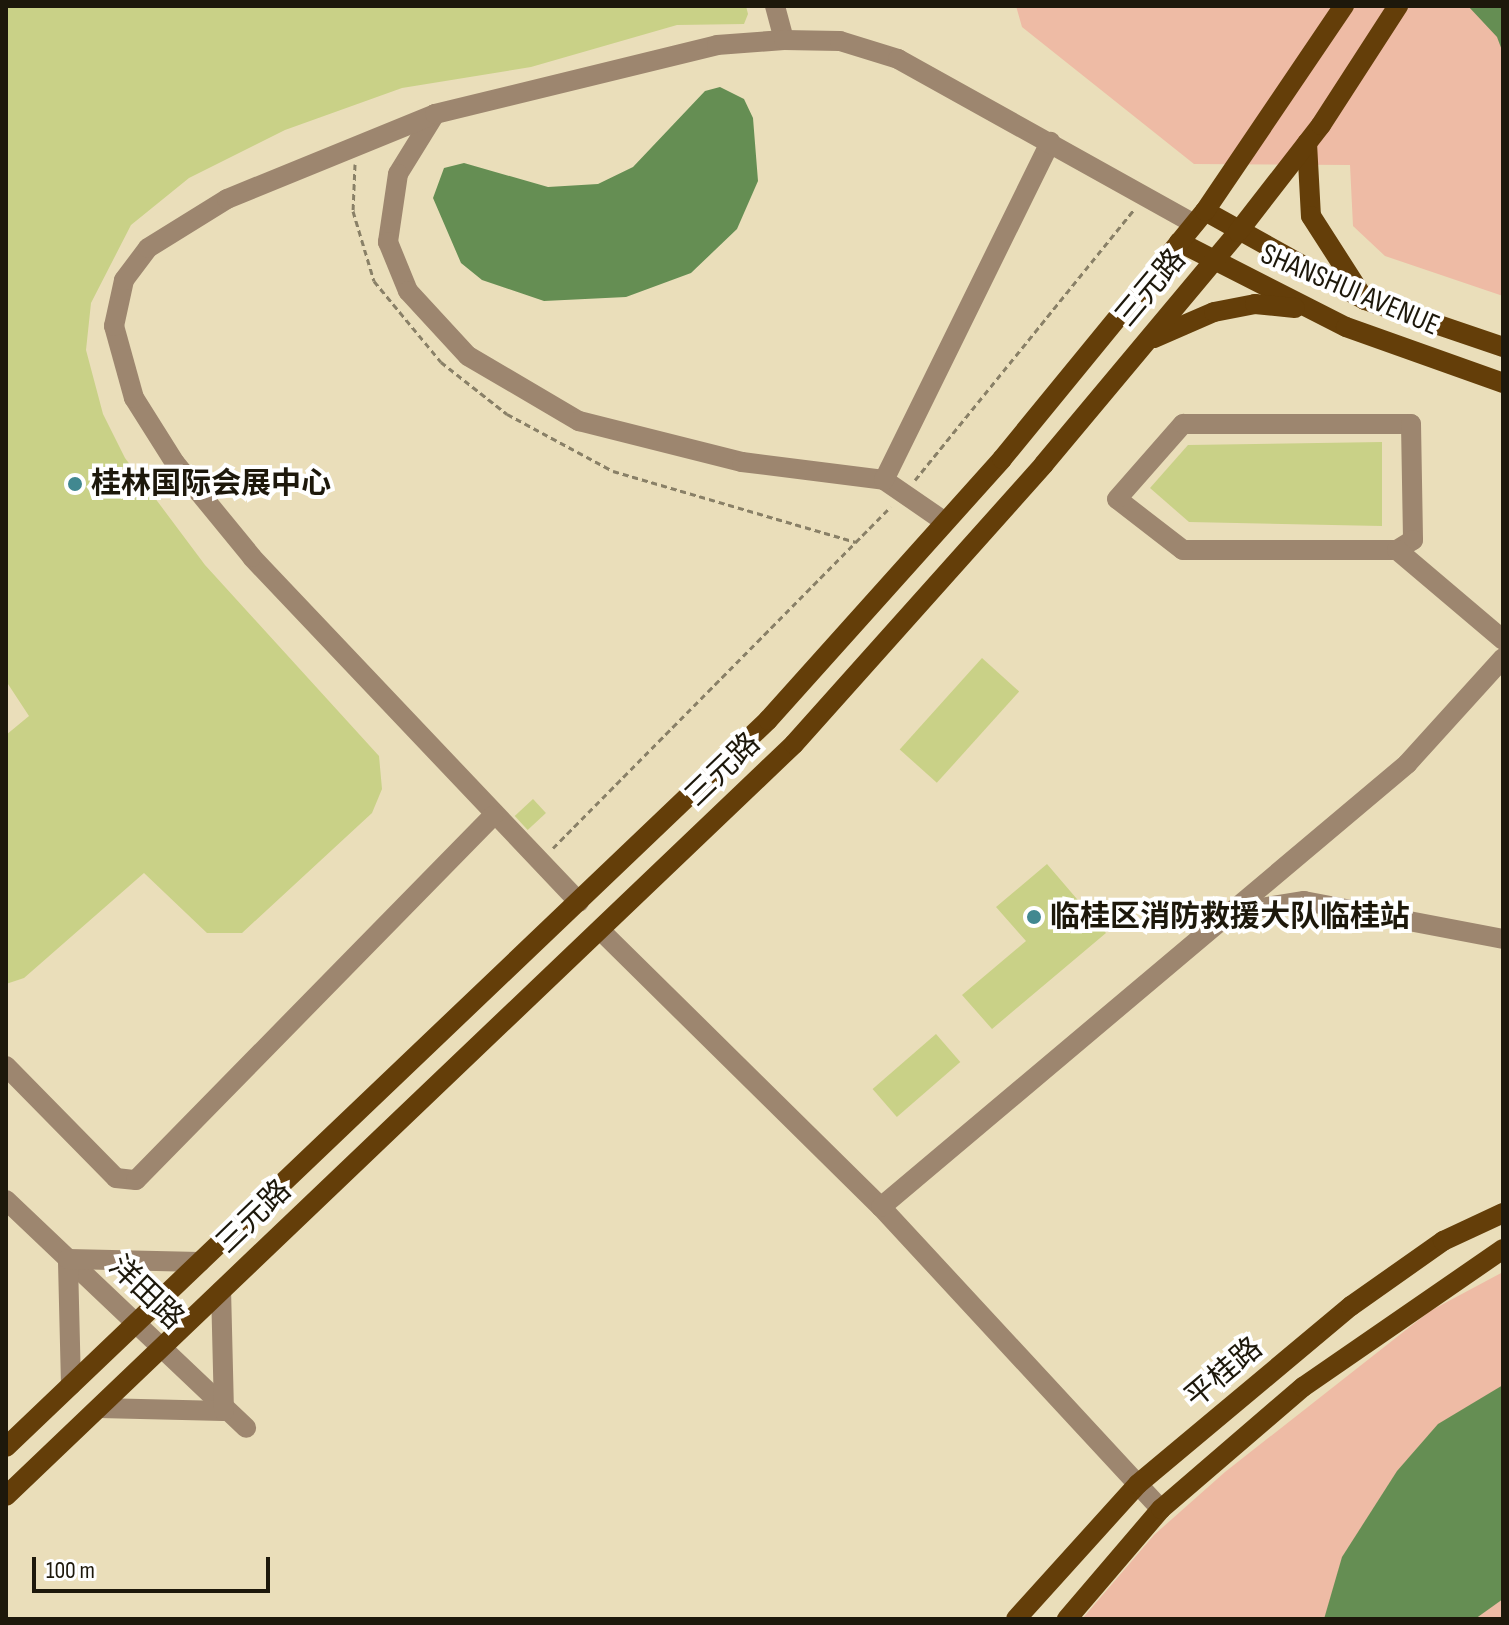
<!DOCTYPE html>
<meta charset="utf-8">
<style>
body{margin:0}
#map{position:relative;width:1509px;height:1625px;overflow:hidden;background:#eadeba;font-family:"Sofia Sans Condensed","Noto Sans SC",sans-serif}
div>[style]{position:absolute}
.green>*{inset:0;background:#eebba5}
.water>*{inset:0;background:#658e53}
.building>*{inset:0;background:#c9d187;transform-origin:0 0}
.path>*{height:3px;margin-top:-1.5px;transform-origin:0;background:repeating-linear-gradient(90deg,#898067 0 6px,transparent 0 10px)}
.minor>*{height:20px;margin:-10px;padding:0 10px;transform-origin:10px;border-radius:10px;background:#9d866f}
.major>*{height:20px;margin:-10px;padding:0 10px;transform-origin:10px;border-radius:10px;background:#643e09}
.dots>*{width:22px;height:22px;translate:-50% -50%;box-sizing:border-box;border:4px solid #fff;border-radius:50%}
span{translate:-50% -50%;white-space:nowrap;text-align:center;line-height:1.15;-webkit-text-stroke:8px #fff;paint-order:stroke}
.street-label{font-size:30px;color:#1d180b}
.poi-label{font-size:30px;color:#1d180b;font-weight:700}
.left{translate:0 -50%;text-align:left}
.frame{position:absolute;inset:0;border:8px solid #1d180b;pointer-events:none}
.scale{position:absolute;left:32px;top:1557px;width:238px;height:36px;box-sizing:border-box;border:4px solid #1d180b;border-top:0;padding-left:10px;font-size:24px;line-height:28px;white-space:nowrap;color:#1d180b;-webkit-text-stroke:6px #fff;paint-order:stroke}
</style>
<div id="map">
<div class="green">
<i style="clip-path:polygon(1016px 6px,1503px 6px,1503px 296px,1385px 256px,1353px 226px,1350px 165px,1194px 164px,1022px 27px)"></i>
<i style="clip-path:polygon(1503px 1272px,1503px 1619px,1082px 1619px,1154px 1535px,1225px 1472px,1430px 1311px)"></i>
</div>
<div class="water">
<i style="clip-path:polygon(1468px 6px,1503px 6px,1503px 53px,1497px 37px)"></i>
<i style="clip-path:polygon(720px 87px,744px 99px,753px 118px,758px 181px,737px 229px,691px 273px,626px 297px,544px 301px,482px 280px,461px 263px,433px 198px,444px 168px,464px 163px,548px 187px,598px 184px,633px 167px,705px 91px)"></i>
<i style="clip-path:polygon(1503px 1385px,1503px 1599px,1475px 1619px,1324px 1619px,1342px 1557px,1397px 1471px,1438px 1424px)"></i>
</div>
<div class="building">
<i style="clip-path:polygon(6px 6px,746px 6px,748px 14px,744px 24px,677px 25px,531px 67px,402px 88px,285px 130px,189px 178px,131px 225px,91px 303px,86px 350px,103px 414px,125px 458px,205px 565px,379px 756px,382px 789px,372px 813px,242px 933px,207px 933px,144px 873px,24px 978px,6px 984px,6px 735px,29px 716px,6px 681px)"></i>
<i style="clip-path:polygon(1382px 442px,1382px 526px,1189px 522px,1150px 488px,1188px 445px)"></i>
<i style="left:982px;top:658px;width:50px;height:123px;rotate:42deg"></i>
<i style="left:533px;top:799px;width:19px;height:25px;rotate:47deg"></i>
<i style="clip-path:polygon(1047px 864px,1106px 933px,992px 1029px,962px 995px,1026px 941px,996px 907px)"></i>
<i style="left:936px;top:1034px;width:37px;height:84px;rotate:49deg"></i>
</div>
<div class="path">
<i style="left:355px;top:164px;width:47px;rotate:92.4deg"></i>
<i style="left:353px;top:211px;width:73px;rotate:73.3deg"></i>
<i style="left:374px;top:281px;width:105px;rotate:50.4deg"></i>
<i style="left:441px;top:362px;width:84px;rotate:38.2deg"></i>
<i style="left:507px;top:414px;width:120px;rotate:28.3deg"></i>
<i style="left:613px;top:471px;width:253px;rotate:16.3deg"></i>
<i style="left:915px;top:480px;width:348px;rotate:-51deg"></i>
<i style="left:553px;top:848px;width:480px;rotate:-45.3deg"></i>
</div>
<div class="minor">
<i style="left:775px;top:6px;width:35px;rotate:75deg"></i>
<i style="left:435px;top:114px;width:70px;rotate:121.7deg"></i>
<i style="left:398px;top:174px;width:69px;rotate:98.4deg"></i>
<i style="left:388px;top:242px;width:53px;rotate:67.8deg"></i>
<i style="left:408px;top:291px;width:88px;rotate:47.3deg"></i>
<i style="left:468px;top:356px;width:129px;rotate:30.4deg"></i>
<i style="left:579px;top:421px;width:168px;rotate:14.1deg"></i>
<i style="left:742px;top:462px;width:143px;rotate:7.2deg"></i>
<i style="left:884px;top:480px;width:74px;rotate:34.5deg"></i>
<i style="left:884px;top:480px;width:377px;rotate:-63.8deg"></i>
<i style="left:1397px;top:550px;width:214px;rotate:180deg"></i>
<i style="left:1183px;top:550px;width:83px;rotate:-142.3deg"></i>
<i style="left:1117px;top:499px;width:100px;rotate:-48.7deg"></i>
<i style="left:1183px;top:424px;width:228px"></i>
<i style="left:1411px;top:424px;width:116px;rotate:89deg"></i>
<i style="left:1413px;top:540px;width:19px;rotate:148deg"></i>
<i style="left:1397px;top:550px;width:139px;rotate:40.3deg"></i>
<i style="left:579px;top:902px;width:475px;rotate:-133.5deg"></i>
<i style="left:252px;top:557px;width:122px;rotate:-129.3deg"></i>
<i style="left:175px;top:463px;width:77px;rotate:-122.2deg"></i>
<i style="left:134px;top:398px;width:75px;rotate:-105.5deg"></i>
<i style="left:114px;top:326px;width:47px;rotate:-77.7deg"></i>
<i style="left:124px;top:280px;width:40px;rotate:-53deg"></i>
<i style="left:148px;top:248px;width:93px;rotate:-31.8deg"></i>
<i style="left:227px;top:199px;width:225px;rotate:-22.2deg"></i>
<i style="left:435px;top:114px;width:290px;rotate:-13.7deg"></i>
<i style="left:717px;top:45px;width:67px;rotate:-4.3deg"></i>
<i style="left:784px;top:40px;width:56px;rotate:1deg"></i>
<i style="left:840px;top:41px;width:61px;rotate:17.2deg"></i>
<i style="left:898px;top:59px;width:339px;rotate:29.1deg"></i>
<i style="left:1236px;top:912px;width:69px;rotate:-9.2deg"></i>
<i style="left:1304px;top:901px;width:203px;rotate:10.8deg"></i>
<i style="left:600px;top:930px;width:395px;rotate:44.6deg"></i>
<i style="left:881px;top:1207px;width:412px;rotate:47.2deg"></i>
<i style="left:6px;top:1066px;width:157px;rotate:45.5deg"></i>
<i style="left:116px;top:1178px;width:20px;rotate:6deg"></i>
<i style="left:136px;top:1180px;width:510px;rotate:-45.56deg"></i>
<i style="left:6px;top:1200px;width:331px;rotate:43.5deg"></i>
<i style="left:881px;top:1207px;width:688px;rotate:-40.1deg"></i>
<i style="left:1407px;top:764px;width:143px;rotate:-47.8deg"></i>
<i style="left:71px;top:1385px;width:126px;rotate:-91.4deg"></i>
<i style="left:68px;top:1259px;width:132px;rotate:1.3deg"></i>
<i style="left:99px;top:1408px;width:125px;rotate:1.4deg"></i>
<i style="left:224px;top:1411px;width:120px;rotate:-91.4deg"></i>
</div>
<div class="major">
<i style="left:1307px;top:143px;width:73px;rotate:86.9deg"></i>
<i style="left:1311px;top:216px;width:96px;rotate:57.3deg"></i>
<i style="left:1205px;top:211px;width:183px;rotate:29.1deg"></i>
<i style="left:1365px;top:300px;width:146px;rotate:18.8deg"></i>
<i style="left:1179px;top:242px;width:187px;rotate:27deg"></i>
<i style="left:1346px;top:327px;width:167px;rotate:19.6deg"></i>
<i style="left:1154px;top:338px;width:65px;rotate:-23.4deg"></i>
<i style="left:1214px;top:312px;width:42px;rotate:-11deg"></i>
<i style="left:1255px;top:304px;width:40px;rotate:5.7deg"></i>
<i style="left:6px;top:1447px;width:1053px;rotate:-43.65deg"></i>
<i style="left:768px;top:720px;width:351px;rotate:-48.1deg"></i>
<i style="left:1002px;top:459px;width:320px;rotate:-50.7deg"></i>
<i style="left:1205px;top:211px;width:248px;rotate:-55.9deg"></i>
<i style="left:6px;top:1496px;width:1089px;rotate:-43.66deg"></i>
<i style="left:794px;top:744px;width:375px;rotate:-48.2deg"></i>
<i style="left:1044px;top:464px;width:302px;rotate:-50.1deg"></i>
<i style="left:1238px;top:232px;width:135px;rotate:-52.2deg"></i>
<i style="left:1321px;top:125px;width:142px;rotate:-57.1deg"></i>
<i style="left:1016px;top:1619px;width:182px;rotate:-47.9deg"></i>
<i style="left:1138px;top:1484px;width:278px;rotate:-39.9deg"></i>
<i style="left:1351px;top:1306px;width:113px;rotate:-35.2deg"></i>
<i style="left:1443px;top:1241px;width:66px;rotate:-25deg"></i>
<i style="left:1067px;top:1619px;width:145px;rotate:-49.5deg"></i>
<i style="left:1161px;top:1509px;width:187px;rotate:-40.7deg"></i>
<i style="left:1303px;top:1387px;width:243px;rotate:-34.6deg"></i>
</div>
<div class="dots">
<i style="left:75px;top:484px;background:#418890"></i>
<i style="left:1034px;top:917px;background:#418890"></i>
</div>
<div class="street-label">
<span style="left:1151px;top:288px;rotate:-50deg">三元路</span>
<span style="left:1350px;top:290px;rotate:23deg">SHANSHUI AVENUE</span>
<span style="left:723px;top:770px;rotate:-44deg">三元路</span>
<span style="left:254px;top:1217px;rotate:-44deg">三元路</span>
<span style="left:146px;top:1293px;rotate:44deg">洋田路</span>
<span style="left:1224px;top:1373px;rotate:-40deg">平桂路</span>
</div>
<div class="poi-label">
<span class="left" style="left:91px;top:484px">桂林国际会展中心</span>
<span class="left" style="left:1050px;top:917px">临桂区消防救援大队临桂站</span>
</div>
<div class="frame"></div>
<div class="scale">100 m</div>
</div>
